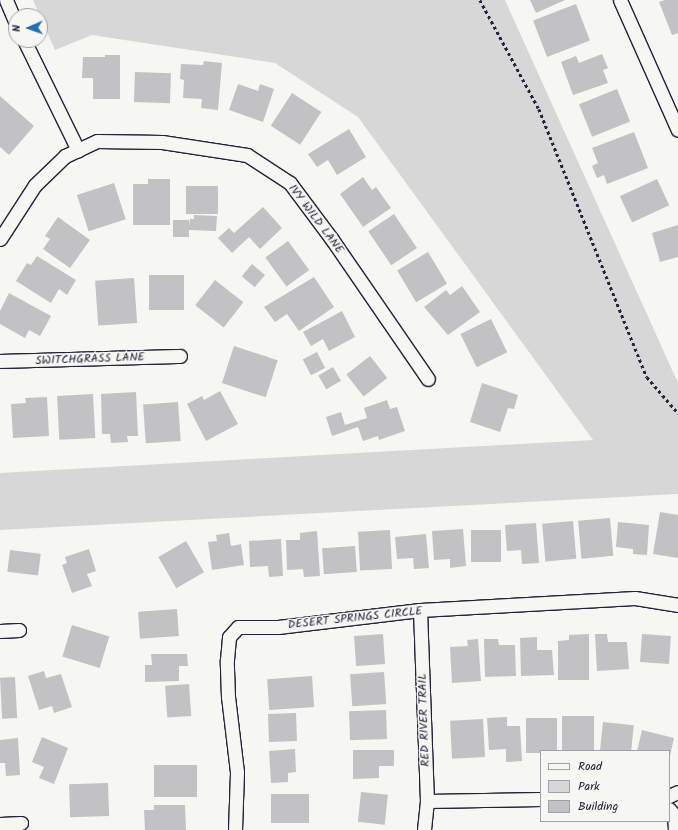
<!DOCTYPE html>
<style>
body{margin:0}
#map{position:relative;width:678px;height:830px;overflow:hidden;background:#f6f6f2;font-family:Kalam,sans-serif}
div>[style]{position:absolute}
.green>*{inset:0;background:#d7d7d7}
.building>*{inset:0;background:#c2c2c4;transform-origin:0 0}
.path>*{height:2.5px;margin-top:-1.25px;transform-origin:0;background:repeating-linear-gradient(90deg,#22223b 0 3px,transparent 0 6px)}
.roads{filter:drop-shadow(1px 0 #22223b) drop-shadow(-1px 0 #22223b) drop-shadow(0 1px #22223b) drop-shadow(0 -1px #22223b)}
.street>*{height:13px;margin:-6.5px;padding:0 6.5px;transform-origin:6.5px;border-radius:6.5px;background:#f6f6f2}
span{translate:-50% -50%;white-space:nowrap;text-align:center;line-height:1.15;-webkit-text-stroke:3px #f6f6f2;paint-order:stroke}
.street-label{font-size:12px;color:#22223b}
.legend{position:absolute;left:540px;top:750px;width:130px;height:72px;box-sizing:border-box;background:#f6f6f2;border:1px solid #a1a1a9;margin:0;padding:5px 7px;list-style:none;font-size:12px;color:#22223b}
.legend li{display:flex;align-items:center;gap:8px;height:20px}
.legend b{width:20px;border:1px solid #a1a1a9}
.north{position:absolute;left:8px;top:8px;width:40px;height:40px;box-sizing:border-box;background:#f6f6f2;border:1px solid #a1a1a9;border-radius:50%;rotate:268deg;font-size:11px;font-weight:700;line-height:16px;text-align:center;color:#22223b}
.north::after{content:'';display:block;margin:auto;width:14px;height:18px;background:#1f6fb2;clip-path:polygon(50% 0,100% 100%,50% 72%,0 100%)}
</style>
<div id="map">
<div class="green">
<i style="clip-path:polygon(33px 0,505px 0,678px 383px,678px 494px,0 530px,0 473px,593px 440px,358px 117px,275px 63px,92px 35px,55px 50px)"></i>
</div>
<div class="building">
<i style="clip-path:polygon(530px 0,565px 0,536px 13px)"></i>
<i style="clip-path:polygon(665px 0,678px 0,678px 33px,672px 35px,659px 2px)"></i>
<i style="left:576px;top:4px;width:39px;height:46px;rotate:69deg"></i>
<i style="clip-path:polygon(602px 54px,608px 68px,603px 70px,608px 83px,573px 95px,561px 62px,576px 56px,579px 63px)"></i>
<i style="clip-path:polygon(105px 55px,120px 55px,120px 99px,93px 99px,93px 78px,82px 78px,83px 57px,105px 57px)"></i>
<i style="clip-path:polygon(204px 61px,222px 63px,218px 110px,201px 108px,202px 99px,183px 98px,184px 80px,180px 79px,181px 64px,203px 65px)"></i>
<i style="left:135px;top:72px;width:36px;height:30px;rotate:2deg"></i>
<i style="clip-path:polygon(238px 84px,258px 91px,260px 84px,274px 89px,263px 122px,229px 110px)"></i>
<i style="left:617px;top:89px;width:35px;height:41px;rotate:68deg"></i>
<i style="left:292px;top:93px;width:35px;height:39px;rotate:33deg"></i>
<i style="clip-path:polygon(0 96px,34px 126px,9px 155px,0 147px)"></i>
<i style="clip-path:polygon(349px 129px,366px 157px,337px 175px,328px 160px,317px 167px,308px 154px)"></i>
<i style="clip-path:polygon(634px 132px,648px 168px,607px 184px,604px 175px,597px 178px,592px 166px,598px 163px,592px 148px)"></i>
<i style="clip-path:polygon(363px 177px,372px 190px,376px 187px,391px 208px,363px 227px,340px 194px)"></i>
<i style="clip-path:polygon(148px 179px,170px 179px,170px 225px,133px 225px,133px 184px,148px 184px)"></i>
<i style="left:657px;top:179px;width:29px;height:41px;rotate:65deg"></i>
<i style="left:114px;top:183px;width:38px;height:39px;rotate:72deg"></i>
<i style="left:186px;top:186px;width:32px;height:28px"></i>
<i style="clip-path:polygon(263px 207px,282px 228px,260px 249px,249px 237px,232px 253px,218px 238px,229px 228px,234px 233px)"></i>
<i style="left:394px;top:214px;width:41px;height:31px;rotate:56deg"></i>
<i style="clip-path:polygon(194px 215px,217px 216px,216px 231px,189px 230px,189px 237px,173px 237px,173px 220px,189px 220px,189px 226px,190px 219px,194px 219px)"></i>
<i style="clip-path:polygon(58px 217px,90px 240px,70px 268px,43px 249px,50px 239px,45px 236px)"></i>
<i style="clip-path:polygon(678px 225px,678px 257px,660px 262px,652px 233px)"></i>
<i style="left:288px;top:241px;width:36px;height:28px;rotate:54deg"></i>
<i style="left:428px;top:252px;width:37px;height:36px;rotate:59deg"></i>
<i style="clip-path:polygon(37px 256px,76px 280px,67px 295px,59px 289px,51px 303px,16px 281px,27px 263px,31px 265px)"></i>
<i style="left:252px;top:264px;width:17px;height:16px;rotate:40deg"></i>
<i style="left:149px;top:275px;width:35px;height:35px"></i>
<i style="clip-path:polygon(314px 277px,334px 307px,299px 331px,287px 314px,275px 322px,264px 307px)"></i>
<i style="left:134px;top:278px;width:45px;height:39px;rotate:86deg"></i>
<i style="left:215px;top:280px;width:36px;height:32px;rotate:38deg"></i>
<i style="clip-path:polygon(462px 286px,480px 312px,448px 335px,424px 307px,446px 290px,450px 295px)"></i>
<i style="clip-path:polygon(9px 293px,51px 316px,40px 336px,29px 330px,25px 338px,0 324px,0 311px)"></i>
<i style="clip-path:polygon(342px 311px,355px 337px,329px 351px,323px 339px,311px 346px,303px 332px)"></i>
<i style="left:491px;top:319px;width:37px;height:34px;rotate:64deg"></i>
<i style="left:234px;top:346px;width:46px;height:39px;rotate:18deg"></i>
<i style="left:317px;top:352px;width:18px;height:16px;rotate:63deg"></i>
<i style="left:370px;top:356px;width:28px;height:30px;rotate:52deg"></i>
<i style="left:333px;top:367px;width:16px;height:17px;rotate:60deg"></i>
<i style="clip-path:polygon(482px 383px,518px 395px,514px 409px,508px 408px,500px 432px,470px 422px)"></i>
<i style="clip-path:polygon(220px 391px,238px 424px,206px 441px,187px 404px,202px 396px,204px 400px)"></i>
<i style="clip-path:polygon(136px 392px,138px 436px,127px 436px,128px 442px,111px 443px,110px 434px,102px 434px,101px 394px)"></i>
<i style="left:93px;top:394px;width:44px;height:36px;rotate:87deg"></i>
<i style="clip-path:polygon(47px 397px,49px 436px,13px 438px,11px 404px,26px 403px,25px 398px)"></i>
<i style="clip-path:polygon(387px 400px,390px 409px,397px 407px,405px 431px,379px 440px,378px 436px,363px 441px,358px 427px,332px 436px,326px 417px,341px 412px,345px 425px,367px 418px,364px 408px)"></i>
<i style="left:178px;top:402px;width:39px;height:35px;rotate:86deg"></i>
<i style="clip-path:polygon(660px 512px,678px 515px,678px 558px,653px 554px)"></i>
<i style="left:610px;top:518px;width:38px;height:32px;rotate:85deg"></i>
<i style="left:573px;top:521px;width:38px;height:31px;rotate:85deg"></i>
<i style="clip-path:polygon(618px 522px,649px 525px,647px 555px,633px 554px,633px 549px,616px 547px)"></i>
<i style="clip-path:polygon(536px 523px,539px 563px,522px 564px,521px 550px,507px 551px,505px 525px)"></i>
<i style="clip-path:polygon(463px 529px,466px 566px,450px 568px,450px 559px,434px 560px,432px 531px)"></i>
<i style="left:390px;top:530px;width:39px;height:32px;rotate:87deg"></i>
<i style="left:501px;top:530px;width:32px;height:30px;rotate:90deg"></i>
<i style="clip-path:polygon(317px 531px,320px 576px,304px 577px,303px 569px,287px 570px,286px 540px,300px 540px,300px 533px)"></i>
<i style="clip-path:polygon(229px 533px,231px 546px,241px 544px,244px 565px,212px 570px,208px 542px,217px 541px,216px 535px)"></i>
<i style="clip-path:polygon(426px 534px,429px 568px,414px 569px,413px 558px,397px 559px,395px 537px)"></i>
<i style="clip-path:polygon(281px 539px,283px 576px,269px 577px,268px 566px,250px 567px,249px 541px)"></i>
<i style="left:186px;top:541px;width:36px;height:32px;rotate:60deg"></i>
<i style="left:355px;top:546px;width:26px;height:33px;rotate:86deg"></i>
<i style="clip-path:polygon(89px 549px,96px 571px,87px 574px,92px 586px,72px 593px,62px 565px,67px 563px,65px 557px)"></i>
<i style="left:10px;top:550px;width:31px;height:22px;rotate:7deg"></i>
<i style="left:177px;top:609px;width:27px;height:39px;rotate:86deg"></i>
<i style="left:72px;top:625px;width:39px;height:33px;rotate:17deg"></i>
<i style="left:383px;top:634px;width:30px;height:29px;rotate:86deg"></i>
<i style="clip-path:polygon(589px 634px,589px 680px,558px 680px,558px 641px,569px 640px,569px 635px)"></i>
<i style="clip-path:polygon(595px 634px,607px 634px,608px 642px,627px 642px,629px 669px,597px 671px)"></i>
<i style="left:642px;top:634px;width:29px;height:28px;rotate:4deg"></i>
<i style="clip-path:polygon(537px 637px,537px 650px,552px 650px,554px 675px,521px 676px,520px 638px)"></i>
<i style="clip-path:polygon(478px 639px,481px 681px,452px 683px,450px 647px,468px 646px,467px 640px)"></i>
<i style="clip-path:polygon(484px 639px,498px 639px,499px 645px,515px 645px,516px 676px,485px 677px)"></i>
<i style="clip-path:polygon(151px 654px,187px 654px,188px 666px,179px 666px,179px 681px,145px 682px,145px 665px,152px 665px)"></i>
<i style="clip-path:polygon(44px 671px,46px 678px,61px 674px,72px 707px,54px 713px,52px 706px,39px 710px,28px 676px)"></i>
<i style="left:384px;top:672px;width:32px;height:34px;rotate:86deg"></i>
<i style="left:312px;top:676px;width:31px;height:45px;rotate:86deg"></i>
<i style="left:15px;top:677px;width:41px;height:15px;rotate:87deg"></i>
<i style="left:189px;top:684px;width:32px;height:24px;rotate:86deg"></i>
<i style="left:386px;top:710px;width:29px;height:37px;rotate:88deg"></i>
<i style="left:296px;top:713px;width:28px;height:28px;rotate:88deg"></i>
<i style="left:594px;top:716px;width:35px;height:32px;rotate:90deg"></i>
<i style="clip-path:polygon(507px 717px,507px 726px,520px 726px,522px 761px,506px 762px,506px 749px,489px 750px,487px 718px)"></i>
<i style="left:526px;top:718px;width:31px;height:35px"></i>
<i style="left:483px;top:719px;width:38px;height:33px;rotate:87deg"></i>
<i style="left:603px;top:722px;width:31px;height:29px;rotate:6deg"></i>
<i style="clip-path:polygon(642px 730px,674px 738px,670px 756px,669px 751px,637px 751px)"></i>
<i style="clip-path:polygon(42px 737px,68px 748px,54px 784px,39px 778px,44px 767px,32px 762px)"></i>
<i style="clip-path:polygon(18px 738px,20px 775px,6px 776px,5px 763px,0 763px,0 740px)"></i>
<i style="clip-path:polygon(295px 749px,296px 772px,288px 773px,288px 782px,271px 783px,269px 751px)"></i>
<i style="clip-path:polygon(353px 750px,394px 750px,394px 766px,379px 766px,379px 778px,353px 779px)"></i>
<i style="left:154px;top:765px;width:43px;height:32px"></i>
<i style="left:108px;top:783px;width:33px;height:39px;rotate:88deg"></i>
<i style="left:361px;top:792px;width:27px;height:30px;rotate:6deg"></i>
<i style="left:271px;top:794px;width:38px;height:29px"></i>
<i style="clip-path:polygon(154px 805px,185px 805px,186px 830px,145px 830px,144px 810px,154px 810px)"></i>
</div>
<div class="path">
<i style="left:480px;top:0;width:124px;rotate:61.6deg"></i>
<i style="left:539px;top:109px;width:289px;rotate:68.1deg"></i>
<i style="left:647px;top:377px;width:48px;rotate:49.3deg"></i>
</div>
<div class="roads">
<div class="street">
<i style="left:6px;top:0;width:25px;rotate:67deg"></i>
<i style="left:620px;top:0;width:142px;rotate:66deg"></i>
<i style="left:24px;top:40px;width:123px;rotate:63.9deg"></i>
<i style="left:0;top:239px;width:64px;rotate:-57.1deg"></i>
<i style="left:35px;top:185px;width:42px;rotate:-44deg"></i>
<i style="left:65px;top:156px;width:35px;rotate:-25deg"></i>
<i style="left:97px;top:141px;width:65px;rotate:0.9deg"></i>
<i style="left:162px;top:142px;width:86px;rotate:8.7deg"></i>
<i style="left:247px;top:155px;width:51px;rotate:33.1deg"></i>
<i style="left:290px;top:183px;width:69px;rotate:53.3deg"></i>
<i style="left:331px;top:238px;width:171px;rotate:55.5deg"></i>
<i style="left:0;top:361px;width:180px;rotate:-1.6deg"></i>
<i style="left:420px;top:610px;width:191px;rotate:87.9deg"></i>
<i style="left:427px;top:801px;width:29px;rotate:96deg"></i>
<i style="left:0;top:631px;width:19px;rotate:-3deg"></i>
<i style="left:669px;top:796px;width:10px;rotate:-24deg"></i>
<i style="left:427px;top:801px;width:114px;rotate:-1deg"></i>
<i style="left:669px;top:809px;width:8px;rotate:50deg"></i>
<i style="left:674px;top:815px;width:15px;rotate:86deg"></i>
<i style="left:0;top:824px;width:21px;rotate:-3deg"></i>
<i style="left:235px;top:830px;width:58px;rotate:-88deg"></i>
<i style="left:237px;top:772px;width:76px;rotate:-96.8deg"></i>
<i style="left:228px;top:697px;width:37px;rotate:-92deg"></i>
<i style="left:227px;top:660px;width:23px;rotate:-85deg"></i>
<i style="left:229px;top:637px;width:13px;rotate:-48deg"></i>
<i style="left:238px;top:627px;width:40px"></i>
<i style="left:278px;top:627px;width:143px;rotate:-6.8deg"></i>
<i style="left:420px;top:610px;width:215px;rotate:-3.2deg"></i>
<i style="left:635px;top:598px;width:44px;rotate:9.2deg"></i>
</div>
</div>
<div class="street-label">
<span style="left:316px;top:219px;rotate:53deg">IVY WILD LANE</span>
<span style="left:90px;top:359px;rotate:-2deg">SWITCHGRASS LANE</span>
<span style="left:355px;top:618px;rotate:-6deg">DESERT SPRINGS CIRCLE</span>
<span style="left:424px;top:720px;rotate:-92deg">RED RIVER TRAIL</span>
</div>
<ul class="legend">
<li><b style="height:5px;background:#f6f6f2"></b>Road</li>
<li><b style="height:11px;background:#d7d7d7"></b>Park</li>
<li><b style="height:11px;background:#c2c2c4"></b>Building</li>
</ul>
<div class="north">N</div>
</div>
